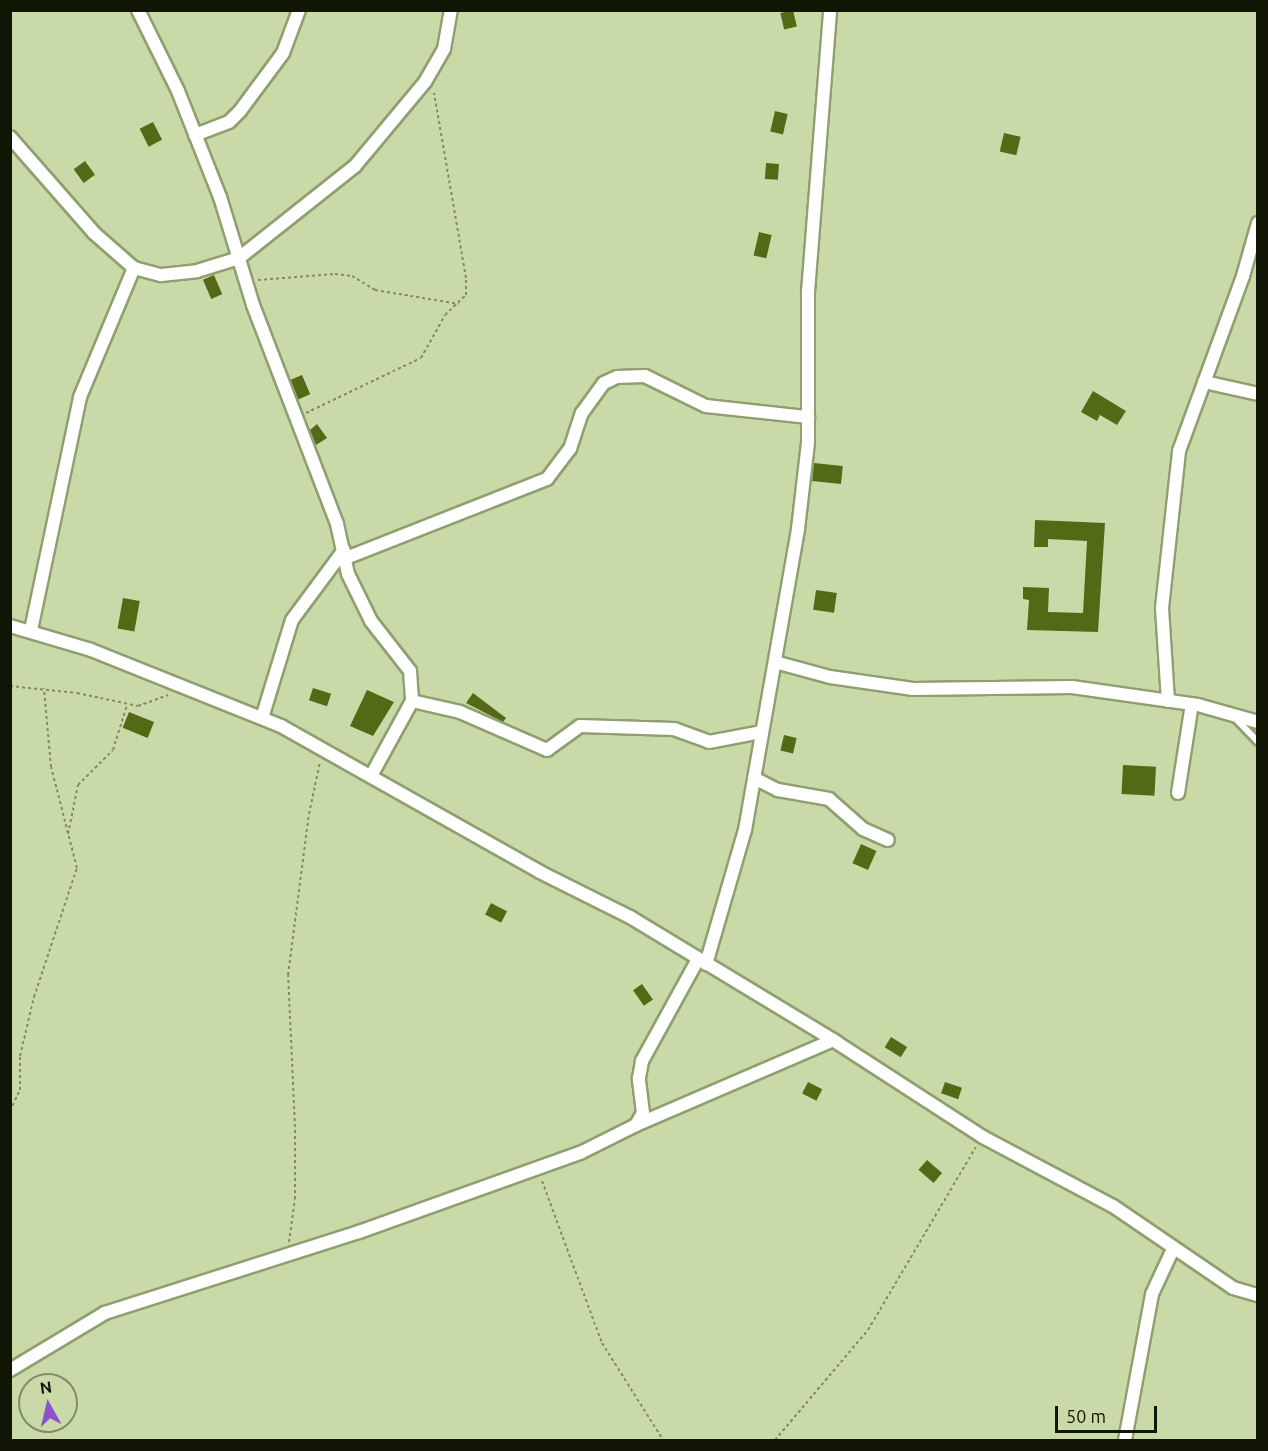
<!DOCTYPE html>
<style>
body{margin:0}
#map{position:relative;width:1268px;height:1451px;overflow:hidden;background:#c9daa8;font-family:Ubuntu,sans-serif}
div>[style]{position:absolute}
.building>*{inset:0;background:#546915;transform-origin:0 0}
.path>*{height:2px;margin-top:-1px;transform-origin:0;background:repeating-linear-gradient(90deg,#808c67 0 3px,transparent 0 6px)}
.roads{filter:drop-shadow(2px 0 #8f9f6f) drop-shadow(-2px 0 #8f9f6f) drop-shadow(0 2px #8f9f6f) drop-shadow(0 -2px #8f9f6f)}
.service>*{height:6px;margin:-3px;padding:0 3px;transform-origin:3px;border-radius:3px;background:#fff}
.minor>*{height:12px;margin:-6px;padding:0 6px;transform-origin:6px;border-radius:6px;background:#fff}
span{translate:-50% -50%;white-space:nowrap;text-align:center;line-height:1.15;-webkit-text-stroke:6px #c9daa8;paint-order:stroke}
.frame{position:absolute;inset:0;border:12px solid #111604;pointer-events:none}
.north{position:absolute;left:18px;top:1373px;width:60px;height:60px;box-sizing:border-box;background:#c9daa8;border:2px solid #7f8c66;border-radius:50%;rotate:352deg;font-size:16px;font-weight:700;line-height:24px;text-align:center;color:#111604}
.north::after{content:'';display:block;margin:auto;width:21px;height:27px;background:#8c54cb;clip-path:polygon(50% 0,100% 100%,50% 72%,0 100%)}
.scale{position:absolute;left:1055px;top:1406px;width:102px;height:27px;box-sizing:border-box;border:3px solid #111604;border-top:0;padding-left:8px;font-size:18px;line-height:21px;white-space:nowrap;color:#111604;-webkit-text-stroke:4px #c9daa8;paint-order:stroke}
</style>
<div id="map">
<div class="building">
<i style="left:793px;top:10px;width:17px;height:13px;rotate:77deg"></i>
<i style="left:775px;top:111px;width:13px;height:21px;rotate:13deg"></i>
<i style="left:153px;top:122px;width:20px;height:15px;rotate:63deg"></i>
<i style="left:1004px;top:133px;width:17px;height:19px;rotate:13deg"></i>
<i style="left:85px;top:161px;width:17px;height:14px;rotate:54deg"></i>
<i style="left:766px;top:163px;width:13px;height:16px;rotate:4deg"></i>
<i style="left:759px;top:232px;width:13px;height:24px;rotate:13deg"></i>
<i style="left:214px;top:275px;width:21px;height:12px;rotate:67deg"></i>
<i style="left:302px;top:375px;width:21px;height:13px;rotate:67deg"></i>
<i style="clip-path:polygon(1093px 391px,1126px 411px,1117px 425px,1100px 415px,1097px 421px,1081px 412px)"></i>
<i style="clip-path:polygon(317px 424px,327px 438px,316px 445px,310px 430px)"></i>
<i style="left:814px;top:463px;width:29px;height:18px;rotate:6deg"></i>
<i style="clip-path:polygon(1035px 520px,1105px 523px,1098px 632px,1027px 630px,1029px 600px,1023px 599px,1023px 587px,1049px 588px,1048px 612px,1083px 613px,1087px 541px,1048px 539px,1048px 547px,1034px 547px)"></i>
<i style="left:816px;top:590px;width:21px;height:20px;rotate:8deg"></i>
<i style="left:123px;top:598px;width:17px;height:31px;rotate:10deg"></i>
<i style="left:313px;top:688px;width:19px;height:13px;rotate:18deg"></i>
<i style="clip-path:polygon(367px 690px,394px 702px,373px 736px,350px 726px)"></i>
<i style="clip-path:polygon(473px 693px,506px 718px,503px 722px,466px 703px)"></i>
<i style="left:129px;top:712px;width:27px;height:17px;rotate:22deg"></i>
<i style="left:784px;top:735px;width:13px;height:16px;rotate:13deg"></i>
<i style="left:1123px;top:765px;width:33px;height:29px;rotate:3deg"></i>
<i style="left:861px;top:844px;width:17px;height:21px;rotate:24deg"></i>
<i style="left:491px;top:903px;width:18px;height:13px;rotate:27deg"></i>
<i style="left:642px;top:984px;width:19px;height:11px;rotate:55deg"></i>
<i style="left:891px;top:1037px;width:19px;height:12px;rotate:32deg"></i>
<i style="left:808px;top:1082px;width:16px;height:13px;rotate:27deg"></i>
<i style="left:945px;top:1082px;width:18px;height:12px;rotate:19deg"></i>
<i style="left:927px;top:1160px;width:20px;height:13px;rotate:41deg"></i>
</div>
<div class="path">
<i style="left:258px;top:280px;width:77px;rotate:-4.5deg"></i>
<i style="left:335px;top:274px;width:17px;rotate:7deg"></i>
<i style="left:352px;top:276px;width:27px;rotate:31deg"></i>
<i style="left:375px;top:290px;width:85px;rotate:9.5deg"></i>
<i style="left:306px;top:413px;width:127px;rotate:-25.6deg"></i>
<i style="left:421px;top:358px;width:49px;rotate:-60.8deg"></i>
<i style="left:445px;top:315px;width:29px;rotate:-44deg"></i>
<i style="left:466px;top:295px;width:17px;rotate:-90deg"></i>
<i style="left:466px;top:278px;width:188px;rotate:-99.8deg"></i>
<i style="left:10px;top:686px;width:67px;rotate:6deg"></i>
<i style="left:77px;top:693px;width:62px;rotate:12deg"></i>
<i style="left:138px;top:706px;width:32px;rotate:-20deg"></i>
<i style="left:68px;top:834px;width:50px;rotate:-78.5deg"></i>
<i style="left:78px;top:785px;width:49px;rotate:-45deg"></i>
<i style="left:113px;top:750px;width:47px;rotate:-72.7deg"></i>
<i style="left:10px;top:1111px;width:23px;rotate:-65deg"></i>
<i style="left:20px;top:1090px;width:34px;rotate:-90deg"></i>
<i style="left:20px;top:1056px;width:61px;rotate:-76.7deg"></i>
<i style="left:34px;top:997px;width:136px;rotate:-71.6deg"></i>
<i style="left:77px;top:868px;width:104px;rotate:-104.4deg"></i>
<i style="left:51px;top:767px;width:79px;rotate:-95.1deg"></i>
<i style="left:542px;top:1181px;width:173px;rotate:69.7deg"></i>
<i style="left:602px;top:1343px;width:115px;rotate:57.8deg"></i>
<i style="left:289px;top:1242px;width:43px;rotate:-82.1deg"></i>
<i style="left:295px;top:1199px;width:72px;rotate:-90deg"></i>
<i style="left:295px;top:1127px;width:152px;rotate:-92.6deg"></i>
<i style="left:288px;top:975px;width:162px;rotate:-82.6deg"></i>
<i style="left:309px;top:814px;width:53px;rotate:-78.1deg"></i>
<i style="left:775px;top:1440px;width:144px;rotate:-49.8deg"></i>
<i style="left:868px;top:1330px;width:212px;rotate:-59.5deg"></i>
</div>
<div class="roads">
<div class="service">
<i style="left:1235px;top:718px;width:33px;rotate:46deg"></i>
</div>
<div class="minor">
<i style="left:138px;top:10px;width:90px;rotate:63.7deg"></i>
<i style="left:178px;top:91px;width:114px;rotate:68.4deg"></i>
<i style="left:220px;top:197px;width:113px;rotate:73deg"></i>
<i style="left:253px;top:305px;width:235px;rotate:69deg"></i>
<i style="left:337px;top:524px;width:51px;rotate:77.6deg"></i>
<i style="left:348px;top:574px;width:52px;rotate:63.9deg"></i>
<i style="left:371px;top:621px;width:63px;rotate:52deg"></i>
<i style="left:410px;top:671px;width:30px;rotate:86deg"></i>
<i style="left:412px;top:701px;width:85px;rotate:118.7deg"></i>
<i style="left:195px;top:135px;width:36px;rotate:-21deg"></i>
<i style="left:229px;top:122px;width:16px;rotate:-45deg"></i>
<i style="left:240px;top:111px;width:72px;rotate:-53.4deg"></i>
<i style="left:283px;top:53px;width:46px;rotate:-69.6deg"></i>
<i style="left:10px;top:137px;width:128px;rotate:48.8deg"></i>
<i style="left:94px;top:233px;width:53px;rotate:41.2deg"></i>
<i style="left:134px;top:268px;width:28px;rotate:15deg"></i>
<i style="left:161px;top:275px;width:36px;rotate:-6deg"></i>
<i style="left:197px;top:271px;width:44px;rotate:-17.2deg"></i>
<i style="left:239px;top:258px;width:148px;rotate:-38.4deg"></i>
<i style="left:355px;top:166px;width:109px;rotate:-50.2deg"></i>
<i style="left:425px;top:82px;width:38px;rotate:-60deg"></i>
<i style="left:444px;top:49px;width:40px;rotate:-80deg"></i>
<i style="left:1204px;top:382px;width:55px;rotate:12.5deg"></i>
<i style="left:346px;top:558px;width:216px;rotate:-21.5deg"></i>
<i style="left:547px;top:479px;width:38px;rotate:-53deg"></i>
<i style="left:570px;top:449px;width:38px;rotate:-72deg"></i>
<i style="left:582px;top:413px;width:37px;rotate:-54deg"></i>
<i style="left:604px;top:383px;width:14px;rotate:-25deg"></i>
<i style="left:617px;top:377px;width:28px;rotate:-2deg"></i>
<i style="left:645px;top:376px;width:68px;rotate:26.2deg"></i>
<i style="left:706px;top:406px;width:103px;rotate:6.2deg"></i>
<i style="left:10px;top:626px;width:84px;rotate:16.5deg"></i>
<i style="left:91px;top:650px;width:205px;rotate:21.8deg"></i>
<i style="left:281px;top:726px;width:297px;rotate:29.4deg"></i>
<i style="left:540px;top:872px;width:101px;rotate:26.6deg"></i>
<i style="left:630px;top:917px;width:241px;rotate:31.2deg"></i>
<i style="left:836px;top:1042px;width:175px;rotate:32.9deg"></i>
<i style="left:983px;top:1137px;width:147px;rotate:28deg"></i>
<i style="left:1113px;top:1206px;width:145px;rotate:34.3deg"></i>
<i style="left:1233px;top:1288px;width:26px;rotate:16deg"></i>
<i style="left:31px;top:630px;width:238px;rotate:-78.1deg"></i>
<i style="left:80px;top:397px;width:140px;rotate:-67.3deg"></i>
<i style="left:775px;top:662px;width:57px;rotate:15.3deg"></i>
<i style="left:830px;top:677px;width:84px;rotate:8.2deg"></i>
<i style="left:913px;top:689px;width:159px;rotate:-0.7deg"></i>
<i style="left:1072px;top:687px;width:127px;rotate:8.1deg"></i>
<i style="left:1198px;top:705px;width:62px;rotate:15.8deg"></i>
<i style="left:412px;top:701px;width:49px;rotate:12.9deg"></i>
<i style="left:460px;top:712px;width:95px;rotate:23.6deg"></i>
<i style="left:547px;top:750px;width:41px;rotate:-36deg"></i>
<i style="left:580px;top:726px;width:94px;rotate:1.8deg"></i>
<i style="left:674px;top:729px;width:37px;rotate:20deg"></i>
<i style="left:709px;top:742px;width:54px;rotate:-10.7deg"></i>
<i style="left:1168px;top:701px;width:93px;rotate:-93.7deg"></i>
<i style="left:1162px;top:608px;width:158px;rotate:-83.8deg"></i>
<i style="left:1179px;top:451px;width:186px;rotate:-69.9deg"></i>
<i style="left:1243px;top:276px;width:55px;rotate:-74.2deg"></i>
<i style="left:262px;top:718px;width:102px;rotate:-73deg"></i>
<i style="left:292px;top:620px;width:87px;rotate:-53.4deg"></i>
<i style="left:754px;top:778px;width:27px;rotate:27deg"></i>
<i style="left:778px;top:790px;width:52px;rotate:10deg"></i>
<i style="left:829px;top:799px;width:45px;rotate:41.4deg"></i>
<i style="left:863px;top:829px;width:27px;rotate:24deg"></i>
<i style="left:1178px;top:793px;width:90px;rotate:-81.1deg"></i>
<i style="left:706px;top:964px;width:140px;rotate:-73.8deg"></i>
<i style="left:745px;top:830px;width:306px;rotate:-80deg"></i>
<i style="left:798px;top:529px;width:88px;rotate:-83.4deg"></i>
<i style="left:808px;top:442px;width:150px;rotate:-90deg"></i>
<i style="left:808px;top:292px;width:283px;rotate:-85.5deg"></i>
<i style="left:636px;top:1125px;width:215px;rotate:-23.3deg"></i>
<i style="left:10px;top:1370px;width:111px;rotate:-31deg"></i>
<i style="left:105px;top:1313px;width:267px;rotate:-17.7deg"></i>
<i style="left:359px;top:1232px;width:235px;rotate:-19.7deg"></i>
<i style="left:580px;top:1153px;width:63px;rotate:-26.6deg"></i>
<i style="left:636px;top:1125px;width:14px;rotate:-60deg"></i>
<i style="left:643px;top:1113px;width:35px;rotate:-97deg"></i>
<i style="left:639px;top:1078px;width:17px;rotate:-80deg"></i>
<i style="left:642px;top:1061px;width:116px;rotate:-61.2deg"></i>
<i style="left:1125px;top:1440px;width:148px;rotate:-79.5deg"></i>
<i style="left:1152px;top:1294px;width:50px;rotate:-65deg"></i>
</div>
</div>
<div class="frame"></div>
<div class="north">N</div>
<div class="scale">50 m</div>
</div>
